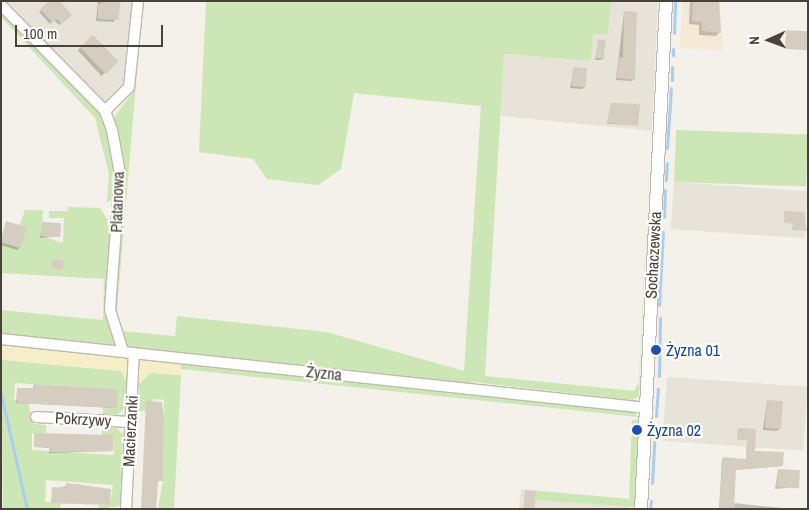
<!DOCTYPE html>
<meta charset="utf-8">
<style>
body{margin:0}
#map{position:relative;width:809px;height:510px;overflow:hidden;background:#f4f1ea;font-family:"Archivo Narrow",sans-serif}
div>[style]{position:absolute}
.residential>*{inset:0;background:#e8e3d8;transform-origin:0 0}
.commercial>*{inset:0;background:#f4e9d6}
.green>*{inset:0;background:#cde6b5;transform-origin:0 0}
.sand>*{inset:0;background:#f6eec8}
.shadow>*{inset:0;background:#0003;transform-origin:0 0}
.stream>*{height:3px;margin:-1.5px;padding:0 1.5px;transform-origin:1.5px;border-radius:1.5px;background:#aaceed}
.building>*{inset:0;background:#d5cec0;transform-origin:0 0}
.roads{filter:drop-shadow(1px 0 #bfbaad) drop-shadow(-1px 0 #bfbaad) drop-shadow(0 1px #bfbaad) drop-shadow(0 -1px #bfbaad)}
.minor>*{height:10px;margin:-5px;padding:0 5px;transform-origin:5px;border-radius:5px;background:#fff}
.tertiary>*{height:12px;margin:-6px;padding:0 6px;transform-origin:6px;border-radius:6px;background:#fff}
.dots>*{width:14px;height:14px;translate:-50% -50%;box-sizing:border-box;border:2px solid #fff;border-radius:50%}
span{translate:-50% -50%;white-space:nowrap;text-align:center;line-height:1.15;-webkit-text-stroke:4.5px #fff;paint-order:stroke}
.street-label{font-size:16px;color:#484238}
.transit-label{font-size:16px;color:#164399}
.left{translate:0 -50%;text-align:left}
.frame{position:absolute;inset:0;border:2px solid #484238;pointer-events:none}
.north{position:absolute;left:744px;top:15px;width:50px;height:50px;-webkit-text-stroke:4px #fff;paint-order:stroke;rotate:268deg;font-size:14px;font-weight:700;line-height:20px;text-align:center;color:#484238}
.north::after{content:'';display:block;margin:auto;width:18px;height:22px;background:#484238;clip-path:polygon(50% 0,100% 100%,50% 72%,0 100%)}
.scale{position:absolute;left:15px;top:25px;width:148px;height:22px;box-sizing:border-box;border:2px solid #484238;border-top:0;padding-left:6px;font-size:15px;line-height:18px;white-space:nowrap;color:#484238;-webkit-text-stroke:4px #fff;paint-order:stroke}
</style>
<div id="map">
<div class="residential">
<i style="clip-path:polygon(1px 1px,138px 1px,132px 75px,105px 111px)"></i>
<i style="clip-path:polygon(611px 1px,658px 1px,652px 131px,500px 116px,504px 54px,591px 61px,593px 33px,608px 34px)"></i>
<i style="left:674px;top:182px;width:134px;height:47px;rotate:4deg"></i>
<i style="left:667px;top:377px;width:141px;height:64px;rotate:4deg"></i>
<i style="clip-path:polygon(521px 489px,629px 499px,629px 509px,519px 509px)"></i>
</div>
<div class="commercial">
<i style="clip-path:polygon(683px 1px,720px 1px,723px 50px,680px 48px)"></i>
</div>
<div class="green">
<i style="clip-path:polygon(143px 1px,117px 310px,121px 331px,175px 336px,177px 316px,326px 332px,464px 371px,481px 106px,354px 93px,341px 169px,318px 185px,267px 179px,253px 159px,199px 152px,206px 1px,611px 1px,608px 35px,593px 34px,591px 61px,504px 54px,485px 376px,634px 391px,639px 383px,651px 127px,639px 396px,632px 400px,473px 382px,472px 386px,134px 350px,123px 344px,116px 310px,122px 199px,114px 117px,133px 92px)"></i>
<i style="clip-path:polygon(1px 7px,101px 114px,117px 173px,113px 200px,107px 202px,109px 174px,95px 118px,1px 17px)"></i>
<i style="left:676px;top:130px;width:132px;height:52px;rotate:2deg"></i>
<i style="clip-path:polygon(68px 207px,100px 208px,108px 220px,112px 219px,109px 322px,116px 345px,1px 334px,1px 310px,103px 320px,104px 279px,1px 273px,1px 242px,21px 248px,27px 227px,20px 225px,25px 210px,43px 210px,42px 236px,63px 243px,64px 218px,49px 218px,49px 211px,67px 211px)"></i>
<i style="clip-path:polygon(1px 354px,3px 360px,121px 371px,127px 383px,125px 408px,117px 415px,103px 414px,103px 406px,117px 407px,118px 389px,15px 383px,14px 400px,28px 403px,34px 424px,46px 425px,46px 433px,32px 433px,32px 450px,114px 455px,113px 436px,102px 436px,102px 428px,117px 428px,123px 435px,120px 506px,98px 509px,99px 505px,110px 505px,113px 485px,46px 480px,45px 502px,60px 503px,61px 509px,3px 509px)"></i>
<i style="clip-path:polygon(181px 364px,633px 410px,638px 417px,181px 369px)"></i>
<i style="clip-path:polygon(150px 373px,181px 375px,174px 509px,158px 509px,163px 480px,164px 400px,154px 399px,146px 411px,138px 411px,139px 384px)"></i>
<i style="clip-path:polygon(632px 420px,638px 420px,639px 447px,635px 507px,535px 500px,536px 491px,629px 499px)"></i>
</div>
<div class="sand">
<i style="clip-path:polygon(1px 345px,123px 356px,127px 358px,127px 383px,121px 371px,3px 360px)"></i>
<i style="clip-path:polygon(140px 359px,181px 364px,181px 375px,150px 373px,139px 384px)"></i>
</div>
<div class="shadow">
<i style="clip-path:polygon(51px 1px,70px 15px,59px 25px,54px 20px,50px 24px,39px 12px)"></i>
<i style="clip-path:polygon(98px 1px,119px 1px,114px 22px,96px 21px)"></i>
<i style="clip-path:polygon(690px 1px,718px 1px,720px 32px,716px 36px,699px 35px,699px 25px,689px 24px)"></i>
<i style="clip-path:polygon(624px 12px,634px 79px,632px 81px,616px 80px)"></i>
<i style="left:93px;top:36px;width:35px;height:21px;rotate:47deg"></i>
<i style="clip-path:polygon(599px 40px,604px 58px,601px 60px,595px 60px)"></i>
<i style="clip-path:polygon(574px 69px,585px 86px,582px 89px,570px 88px)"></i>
<i style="clip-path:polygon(611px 105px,637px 125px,607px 124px)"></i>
<i style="clip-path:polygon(6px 222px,20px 247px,17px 250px,1px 245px)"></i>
<i style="clip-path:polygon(43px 224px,59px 236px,40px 238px)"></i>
<i style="clip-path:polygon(33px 385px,115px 408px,16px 403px,17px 390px,33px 390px)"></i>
<i style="clip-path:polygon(767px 401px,780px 428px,777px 431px,763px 430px)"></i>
<i style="clip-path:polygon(738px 430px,755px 431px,753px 452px,782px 466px,735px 470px,733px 503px,792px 509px,719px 509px,722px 459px,746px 460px,747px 440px,737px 439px)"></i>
<i style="clip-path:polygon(35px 434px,112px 451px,49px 453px,49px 448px,34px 447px)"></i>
<i style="clip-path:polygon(778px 470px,798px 487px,775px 489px)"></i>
<i style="clip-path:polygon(76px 484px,110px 490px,109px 504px,51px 503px,53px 489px)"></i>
</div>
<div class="stream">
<i style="left:674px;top:33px;width:32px;rotate:-88deg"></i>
<i style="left:673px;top:55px;width:6px;rotate:-90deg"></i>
<i style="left:672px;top:80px;width:13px;rotate:-90deg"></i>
<i style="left:667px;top:148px;width:60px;rotate:-86.2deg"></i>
<i style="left:666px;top:180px;width:17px;rotate:-87deg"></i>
<i style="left:664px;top:217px;width:27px;rotate:-88deg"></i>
<i style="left:659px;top:305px;width:73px;rotate:-86.9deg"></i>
<i style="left:659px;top:376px;width:58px;rotate:-89deg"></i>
<i style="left:1px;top:394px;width:118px;rotate:77.3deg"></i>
<i style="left:656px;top:416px;width:27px;rotate:-86deg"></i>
<i style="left:652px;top:483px;width:54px;rotate:-86.8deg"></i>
<i style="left:650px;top:509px;width:8px;rotate:-83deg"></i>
</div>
<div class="building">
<i style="clip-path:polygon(49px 1px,60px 1px,72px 15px,62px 24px,57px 19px,53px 23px,40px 9px)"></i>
<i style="clip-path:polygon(104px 1px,121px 1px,118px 20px,98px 19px,98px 5px)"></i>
<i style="clip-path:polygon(693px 1px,719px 1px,721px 33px,702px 31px,702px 22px,692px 21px)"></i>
<i style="clip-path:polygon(624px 11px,637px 12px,635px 80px,617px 78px,619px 57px,623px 58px)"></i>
<i style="left:786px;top:30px;width:22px;height:19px;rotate:3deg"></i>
<i style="left:93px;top:35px;width:37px;height:18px;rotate:46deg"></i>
<i style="left:598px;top:39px;width:8px;height:19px;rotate:7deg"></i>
<i style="left:573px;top:67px;width:14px;height:19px;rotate:4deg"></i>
<i style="clip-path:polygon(611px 103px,640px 104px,638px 126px,607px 123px)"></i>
<i style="clip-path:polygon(784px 211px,804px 212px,807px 231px,792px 230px,793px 224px,784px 223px)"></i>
<i style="left:6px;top:221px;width:22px;height:22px;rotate:16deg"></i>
<i style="left:42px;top:222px;width:19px;height:14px;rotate:3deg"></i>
<i style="left:52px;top:260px;width:11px;height:9px"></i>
<i style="clip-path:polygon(33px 384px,118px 389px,117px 408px,17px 403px,17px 388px,33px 388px)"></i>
<i style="left:767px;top:400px;width:16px;height:28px;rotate:4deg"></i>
<i style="clip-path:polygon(146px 401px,162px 402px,164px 417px,163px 481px,158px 481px,156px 509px,141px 509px)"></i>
<i style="clip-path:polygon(738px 428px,756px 429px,755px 451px,784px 452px,783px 466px,736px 470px,734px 509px,719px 509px,723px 457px,746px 459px,747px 440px,737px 439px)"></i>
<i style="clip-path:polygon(34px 433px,113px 435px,113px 451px,49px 452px,49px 447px,34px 447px)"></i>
<i style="left:778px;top:469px;width:22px;height:18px;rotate:3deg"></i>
<i style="clip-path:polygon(66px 483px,111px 489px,110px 505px,51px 503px,52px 487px,66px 488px)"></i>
<i style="left:525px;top:490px;width:11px;height:19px;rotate:5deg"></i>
</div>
<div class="roads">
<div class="minor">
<i style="left:1px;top:5px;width:148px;rotate:45.5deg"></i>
<i style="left:105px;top:111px;width:20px;rotate:70deg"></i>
<i style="left:112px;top:130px;width:44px;rotate:79.5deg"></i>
<i style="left:120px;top:173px;width:137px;rotate:94.2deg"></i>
<i style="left:110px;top:310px;width:43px;rotate:72.4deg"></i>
<i style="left:105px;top:111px;width:34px;rotate:-45deg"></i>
<i style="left:129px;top:87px;width:86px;rotate:-84deg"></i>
<i style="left:1px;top:339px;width:650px;rotate:6.1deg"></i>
<i style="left:36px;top:417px;width:94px;rotate:3deg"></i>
<i style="left:126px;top:509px;width:156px;rotate:-87.1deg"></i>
</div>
<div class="tertiary">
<i style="left:641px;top:509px;width:509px;rotate:-87.18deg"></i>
</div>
</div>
<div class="dots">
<i style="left:656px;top:350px;background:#1a4fb4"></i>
<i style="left:637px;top:430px;background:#1a4fb4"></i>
</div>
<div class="street-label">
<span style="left:117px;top:202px;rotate:-88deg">Platanowa</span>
<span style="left:653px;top:255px;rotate:-87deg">Sochaczewska</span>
<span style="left:324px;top:373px;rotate:6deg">Żyzna</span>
<span style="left:83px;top:419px;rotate:3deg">Pokrzywy</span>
<span style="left:130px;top:431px;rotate:-87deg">Macierzanki</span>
</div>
<div class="transit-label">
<span class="left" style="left:666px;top:350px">Żyzna 01</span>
<span class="left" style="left:647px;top:430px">Żyzna 02</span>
</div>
<div class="frame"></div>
<div class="north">N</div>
<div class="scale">100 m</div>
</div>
